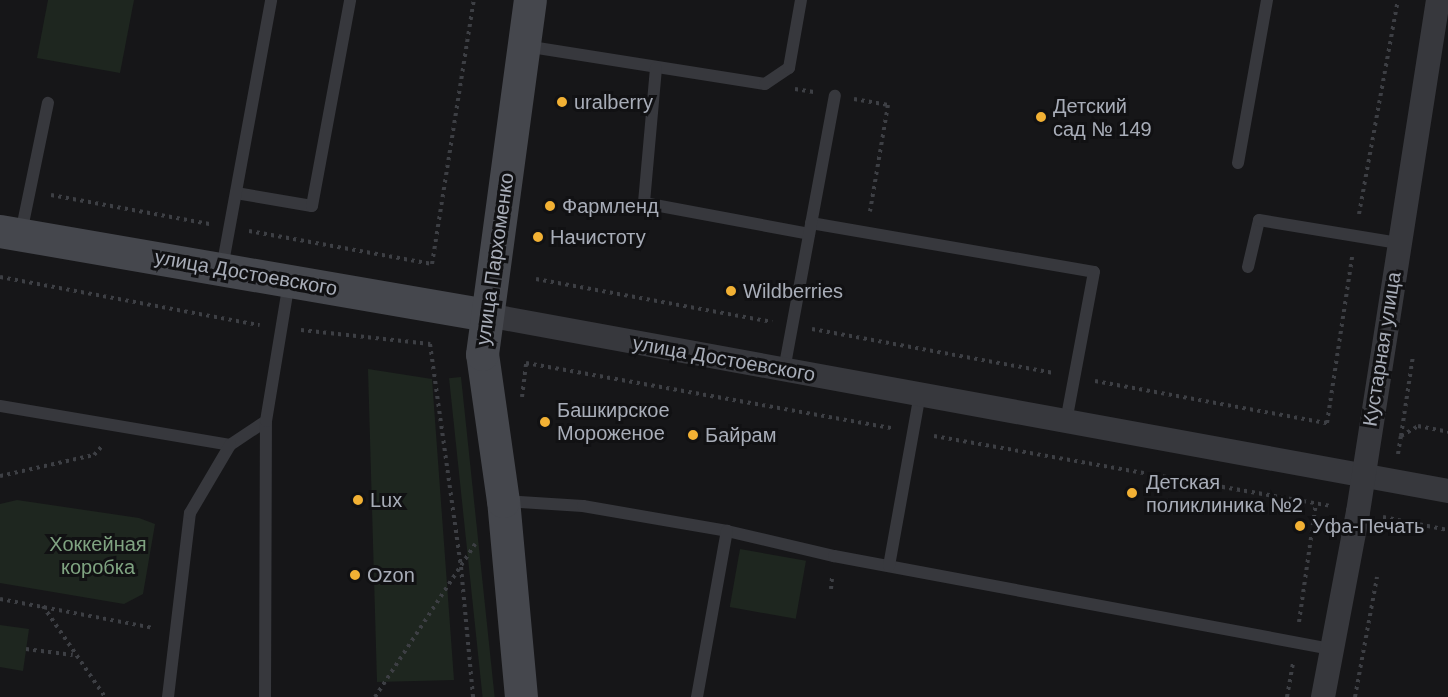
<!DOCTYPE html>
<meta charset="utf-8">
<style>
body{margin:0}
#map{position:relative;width:1448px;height:697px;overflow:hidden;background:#161618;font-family:Arial,sans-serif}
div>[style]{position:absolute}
.green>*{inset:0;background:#1e261f;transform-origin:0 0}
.path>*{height:4px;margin-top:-2px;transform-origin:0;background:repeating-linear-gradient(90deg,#3d3f44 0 3px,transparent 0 7.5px)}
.lane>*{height:12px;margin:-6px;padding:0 6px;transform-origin:6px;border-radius:6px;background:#37383d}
.street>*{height:24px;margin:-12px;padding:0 12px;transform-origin:12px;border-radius:12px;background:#37383d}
.secondary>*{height:33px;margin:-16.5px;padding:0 16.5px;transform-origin:16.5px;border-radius:16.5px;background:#45474d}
.dots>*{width:16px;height:16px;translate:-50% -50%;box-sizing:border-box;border:3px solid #111113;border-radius:50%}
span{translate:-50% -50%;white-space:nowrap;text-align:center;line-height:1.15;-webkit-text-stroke:6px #111113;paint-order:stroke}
.poi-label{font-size:20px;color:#a8adb8}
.left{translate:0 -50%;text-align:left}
.street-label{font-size:20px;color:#a8adb8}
.park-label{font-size:20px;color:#7fa381}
</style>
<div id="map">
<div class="green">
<i style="clip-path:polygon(48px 0,134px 0,120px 73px,37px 58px)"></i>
<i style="clip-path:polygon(368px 369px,432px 379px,454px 680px,377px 682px)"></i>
<i style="left:461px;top:377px;width:322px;height:12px;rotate:84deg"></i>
<i style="clip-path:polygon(17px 500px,139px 518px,155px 524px,143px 594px,124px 604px,0 583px,0 504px)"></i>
<i style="left:740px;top:549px;width:67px;height:59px;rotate:10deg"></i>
<i style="clip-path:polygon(0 625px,29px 629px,23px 671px,0 667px)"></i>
</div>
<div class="path">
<i style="left:795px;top:89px;width:19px;rotate:9deg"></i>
<i style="left:854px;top:99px;width:35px;rotate:10deg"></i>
<i style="left:888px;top:105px;width:108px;rotate:99.6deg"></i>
<i style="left:51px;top:195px;width:161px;rotate:10.4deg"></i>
<i style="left:1359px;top:214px;width:218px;rotate:-79.7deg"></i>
<i style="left:249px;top:231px;width:186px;rotate:10.2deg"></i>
<i style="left:432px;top:264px;width:267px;rotate:-81deg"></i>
<i style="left:0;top:277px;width:264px;rotate:10.5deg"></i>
<i style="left:536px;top:279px;width:240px;rotate:10.3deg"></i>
<i style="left:812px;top:329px;width:247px;rotate:10.3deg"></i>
<i style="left:301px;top:330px;width:130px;rotate:6.2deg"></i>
<i style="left:430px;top:344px;width:225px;rotate:82.1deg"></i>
<i style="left:461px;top:567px;width:131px;rotate:84.7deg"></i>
<i style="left:1095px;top:381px;width:236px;rotate:10.3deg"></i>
<i style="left:1327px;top:423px;width:168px;rotate:-81.4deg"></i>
<i style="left:522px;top:397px;width:34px;rotate:-83deg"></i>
<i style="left:526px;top:363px;width:372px;rotate:10.1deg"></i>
<i style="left:934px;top:436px;width:404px;rotate:10deg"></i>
<i style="left:1401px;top:436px;width:81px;rotate:-81.5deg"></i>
<i style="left:1398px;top:454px;width:18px;rotate:-81deg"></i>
<i style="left:1401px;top:436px;width:20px;rotate:-30deg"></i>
<i style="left:1418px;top:426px;width:31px;rotate:11deg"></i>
<i style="left:0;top:476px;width:96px;rotate:-12.6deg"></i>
<i style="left:94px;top:455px;width:13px;rotate:-48deg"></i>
<i style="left:1383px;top:517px;width:66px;rotate:11.3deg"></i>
<i style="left:831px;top:589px;width:11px;rotate:-85deg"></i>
<i style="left:0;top:599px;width:157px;rotate:10.7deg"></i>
<i style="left:43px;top:606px;width:110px;rotate:55.7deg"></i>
<i style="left:1299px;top:622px;width:120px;rotate:-81.9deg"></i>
<i style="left:26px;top:649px;width:47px;rotate:7.3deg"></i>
<i style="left:375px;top:697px;width:183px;rotate:-56.8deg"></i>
<i style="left:1287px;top:697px;width:36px;rotate:-80deg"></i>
<i style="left:1355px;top:697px;width:122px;rotate:-79.6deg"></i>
</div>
<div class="lane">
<i style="left:525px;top:46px;width:243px;rotate:9deg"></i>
<i style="left:765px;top:84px;width:29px;rotate:-34deg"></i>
<i style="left:789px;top:68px;width:69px;rotate:-80deg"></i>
<i style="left:656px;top:68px;width:136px;rotate:95.1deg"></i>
<i style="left:644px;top:203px;width:168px;rotate:10.6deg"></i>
<i style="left:1238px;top:163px;width:166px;rotate:-79.9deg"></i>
<i style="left:236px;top:193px;width:77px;rotate:9.7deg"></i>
<i style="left:312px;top:206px;width:209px;rotate:-79.5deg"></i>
<i style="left:811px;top:223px;width:287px;rotate:9.8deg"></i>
<i style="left:1094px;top:272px;width:152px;rotate:100.6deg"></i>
<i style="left:21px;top:233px;width:133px;rotate:-78.3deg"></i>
<i style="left:1248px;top:267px;width:48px;rotate:-76.8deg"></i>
<i style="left:1259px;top:220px;width:141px;rotate:9.4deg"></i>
<i style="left:222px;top:268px;width:272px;rotate:-79.6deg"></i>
<i style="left:784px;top:370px;width:279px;rotate:-79.5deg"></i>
<i style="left:0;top:406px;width:233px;rotate:9.6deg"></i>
<i style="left:230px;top:445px;width:43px;rotate:-33.7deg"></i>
<i style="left:504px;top:501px;width:79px;rotate:3.6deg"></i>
<i style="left:583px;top:506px;width:146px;rotate:9.8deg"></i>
<i style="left:727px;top:531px;width:110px;rotate:13.2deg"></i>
<i style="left:834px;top:556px;width:506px;rotate:10.6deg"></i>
<i style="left:889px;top:566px;width:175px;rotate:-79.8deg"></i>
<i style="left:168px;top:697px;width:185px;rotate:-83.2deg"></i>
<i style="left:190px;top:513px;width:79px;rotate:-59.5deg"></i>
<i style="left:265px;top:697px;width:276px;rotate:-89.8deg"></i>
<i style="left:266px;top:421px;width:141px;rotate:-80.6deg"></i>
<i style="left:697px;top:697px;width:169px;rotate:-79.8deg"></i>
</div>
<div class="street">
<i style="left:487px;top:315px;width:977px;rotate:10.38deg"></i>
<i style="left:1323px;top:697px;width:188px;rotate:-79.3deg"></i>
<i style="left:1358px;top:512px;width:518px;rotate:-81.12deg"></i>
</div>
<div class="secondary">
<i style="left:0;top:231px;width:494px;rotate:9.8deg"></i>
<i style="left:521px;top:697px;width:197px;rotate:-95.2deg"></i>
<i style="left:503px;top:501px;width:148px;rotate:-98.1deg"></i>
<i style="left:482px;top:354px;width:357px;rotate:-82.3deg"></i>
</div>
<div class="dots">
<i style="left:562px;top:102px;background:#f2b134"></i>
<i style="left:1041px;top:117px;background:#f2b134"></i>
<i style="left:550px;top:206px;background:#f2b134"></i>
<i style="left:538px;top:237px;background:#f2b134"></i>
<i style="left:731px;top:291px;background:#f2b134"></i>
<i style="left:545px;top:422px;background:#f2b134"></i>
<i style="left:693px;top:435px;background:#f2b134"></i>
<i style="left:1132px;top:493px;background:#f2b134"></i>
<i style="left:358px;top:500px;background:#f2b134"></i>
<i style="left:1300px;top:526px;background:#f2b134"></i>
<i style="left:355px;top:575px;background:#f2b134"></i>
</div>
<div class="poi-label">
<span class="left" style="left:574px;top:102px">uralberry</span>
<span class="left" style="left:1053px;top:118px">Детский<br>сад № 149</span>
<span class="left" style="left:562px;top:206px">Фармленд</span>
<span class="left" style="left:550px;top:237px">Начистоту</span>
<span class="left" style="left:743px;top:291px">Wildberries</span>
<span class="left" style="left:557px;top:422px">Башкирское<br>Мороженое</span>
<span class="left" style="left:705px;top:435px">Байрам</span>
<span class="left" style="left:1146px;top:494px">Детская<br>поликлиника №2</span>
<span class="left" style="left:370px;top:500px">Lux</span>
<span class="left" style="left:1312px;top:526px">Уфа-Печать</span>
<span class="left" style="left:367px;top:575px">Ozon</span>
</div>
<div class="street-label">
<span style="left:495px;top:259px;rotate:-82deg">улица Пархоменко</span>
<span style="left:246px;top:273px;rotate:10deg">улица Достоевского</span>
<span style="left:1382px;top:349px;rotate:-81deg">Кустарная улица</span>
<span style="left:724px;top:359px;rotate:10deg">улица Достоевского</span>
</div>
<div class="park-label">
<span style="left:98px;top:556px">Хоккейная<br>коробка</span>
</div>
</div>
